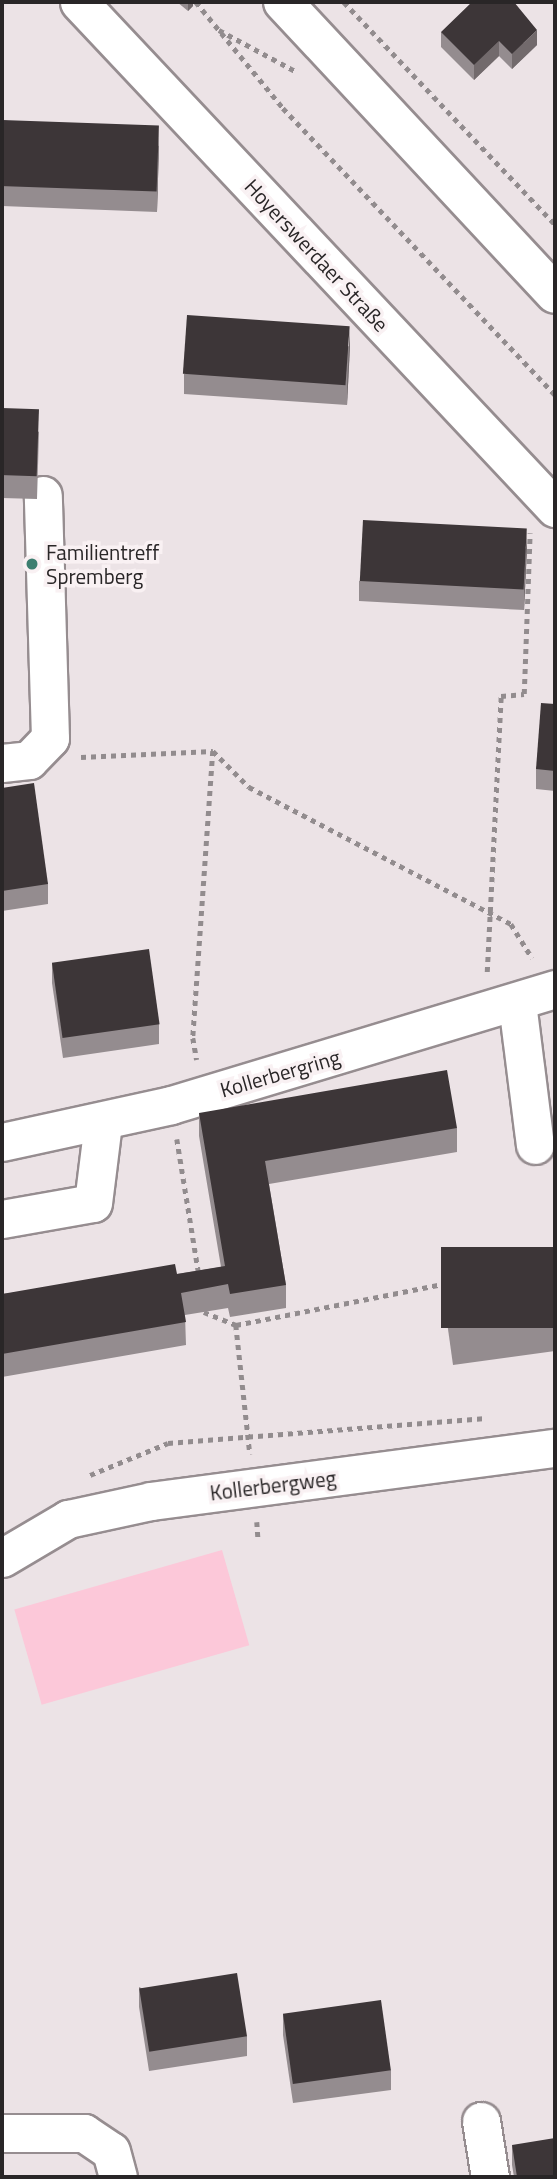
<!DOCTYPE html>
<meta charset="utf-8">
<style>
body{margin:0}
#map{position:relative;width:557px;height:2179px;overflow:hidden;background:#ece3e6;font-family:"Titillium Web",sans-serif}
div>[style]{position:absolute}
.green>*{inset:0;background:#fcc8d9;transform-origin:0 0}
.path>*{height:4.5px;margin-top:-2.25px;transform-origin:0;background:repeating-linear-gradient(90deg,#928c8e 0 5px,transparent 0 10px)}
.roads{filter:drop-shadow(2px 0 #968d90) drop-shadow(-2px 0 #968d90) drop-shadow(0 2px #968d90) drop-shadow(0 -2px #968d90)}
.minor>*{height:37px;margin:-18.5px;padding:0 18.5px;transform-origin:18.5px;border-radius:18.5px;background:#fff}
.major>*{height:38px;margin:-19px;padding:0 19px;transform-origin:19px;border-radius:19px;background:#fff}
.wall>*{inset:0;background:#948c8f}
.shaded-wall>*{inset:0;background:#726a6c}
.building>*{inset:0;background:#3d3638;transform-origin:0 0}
.dots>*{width:19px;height:19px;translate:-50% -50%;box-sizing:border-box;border:4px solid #f9f1f3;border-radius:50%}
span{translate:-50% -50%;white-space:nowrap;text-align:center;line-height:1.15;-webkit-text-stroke:7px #f9f1f3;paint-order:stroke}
.street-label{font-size:21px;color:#292627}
.poi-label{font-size:21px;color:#292627}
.left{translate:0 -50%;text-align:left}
.frame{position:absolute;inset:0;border:4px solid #292627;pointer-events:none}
</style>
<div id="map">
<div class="green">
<i style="left:222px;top:1550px;width:99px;height:216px;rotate:74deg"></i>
</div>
<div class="path">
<i style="left:196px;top:2px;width:137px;rotate:50.6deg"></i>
<i style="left:283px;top:108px;width:395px;rotate:46.5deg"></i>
<i style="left:344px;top:2px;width:306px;rotate:46.5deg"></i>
<i style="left:219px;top:30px;width:86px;rotate:28.3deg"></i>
<i style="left:213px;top:751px;width:51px;rotate:45deg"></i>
<i style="left:249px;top:787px;width:296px;rotate:27.6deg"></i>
<i style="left:511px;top:924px;width:40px;rotate:58deg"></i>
<i style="left:81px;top:757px;width:132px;rotate:-2.6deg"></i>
<i style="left:213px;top:751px;width:288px;rotate:94deg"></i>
<i style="left:193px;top:1038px;width:22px;rotate:80deg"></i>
<i style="left:487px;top:972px;width:276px;rotate:-87.1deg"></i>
<i style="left:501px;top:696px;width:23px;rotate:-5deg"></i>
<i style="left:524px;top:694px;width:161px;rotate:-87.9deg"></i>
<i style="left:177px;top:1139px;width:138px;rotate:80.8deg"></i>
<i style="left:204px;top:1312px;width:35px;rotate:22deg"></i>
<i style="left:236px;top:1325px;width:212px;rotate:-11.2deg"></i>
<i style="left:236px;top:1325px;width:130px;rotate:83.8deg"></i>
<i style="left:90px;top:1475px;width:84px;rotate:-22.3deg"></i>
<i style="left:168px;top:1443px;width:316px;rotate:-4.5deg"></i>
<i style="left:257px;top:1522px;width:16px;rotate:86deg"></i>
</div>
<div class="roads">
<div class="minor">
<i style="left:79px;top:2px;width:695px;rotate:46.75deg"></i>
<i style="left:2px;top:763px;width:27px;rotate:-6deg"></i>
<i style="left:29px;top:760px;width:30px;rotate:-46deg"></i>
<i style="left:50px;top:738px;width:243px;rotate:-91.7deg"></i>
<i style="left:517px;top:1003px;width:143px;rotate:82.8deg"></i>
<i style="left:2px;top:1142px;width:173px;rotate:-12.3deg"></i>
<i style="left:171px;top:1105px;width:401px;rotate:-16.8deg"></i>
<i style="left:2px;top:1219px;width:92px;rotate:-10deg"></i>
<i style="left:93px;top:1203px;width:81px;rotate:-82.9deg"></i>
<i style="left:2px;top:1558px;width:77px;rotate:-30.6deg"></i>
<i style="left:68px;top:1519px;width:85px;rotate:-12.2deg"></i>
<i style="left:151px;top:1501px;width:407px;rotate:-7.5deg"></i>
<i style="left:481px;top:2121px;width:57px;rotate:80.9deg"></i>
<i style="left:2px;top:2133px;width:82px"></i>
<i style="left:84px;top:2133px;width:32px;rotate:34deg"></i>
<i style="left:111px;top:2151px;width:27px;rotate:75deg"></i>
</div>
<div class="major">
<i style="left:283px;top:2px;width:399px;rotate:47deg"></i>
</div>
</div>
<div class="wall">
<i style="clip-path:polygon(177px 2px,193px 2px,193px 6px,188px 11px)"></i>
<i style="clip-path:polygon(441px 32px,537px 45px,512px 69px,499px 56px,474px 80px,441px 47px)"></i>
<i style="clip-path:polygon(2px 120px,159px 146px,157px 212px,2px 206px)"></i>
<i style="clip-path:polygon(350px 346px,347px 405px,184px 394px,184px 374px)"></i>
<i style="clip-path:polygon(2px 408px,39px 432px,37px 499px,2px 498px)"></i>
<i style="clip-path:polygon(527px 548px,524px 610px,359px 601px,359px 581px)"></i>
<i style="clip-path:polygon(555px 704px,555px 791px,536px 789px,536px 769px)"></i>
<i style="clip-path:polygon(2px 788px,48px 884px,48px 904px,2px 911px)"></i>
<i style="clip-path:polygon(52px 963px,159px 1024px,159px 1044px,63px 1058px,52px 983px)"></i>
<i style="clip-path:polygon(199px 1113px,457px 1128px,457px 1152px,269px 1184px,286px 1285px,286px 1308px,230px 1317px,228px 1308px,185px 1315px,186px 1345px,2px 1377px,2px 1294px,177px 1274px,221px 1267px,199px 1136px)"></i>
<i style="clip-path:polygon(555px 1247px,555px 1351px,453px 1365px,442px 1286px,442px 1263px)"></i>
<i style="clip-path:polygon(139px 1987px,247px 2036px,247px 2056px,149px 2071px,139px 2007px)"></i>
<i style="clip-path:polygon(283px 2015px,391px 2070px,391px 2090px,293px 2103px,283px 2035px)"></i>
<i style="clip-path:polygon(512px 2145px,555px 2177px,514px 2177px,512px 2165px)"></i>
</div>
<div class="shaded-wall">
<i style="clip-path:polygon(189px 2px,193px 2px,193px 6px,188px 11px,188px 3px)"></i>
<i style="clip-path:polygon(537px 30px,537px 45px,512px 69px,512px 54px)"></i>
<i style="clip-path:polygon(499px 41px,499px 56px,474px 80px,474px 65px)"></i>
<i style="clip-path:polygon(159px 126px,159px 146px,157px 212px,157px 192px)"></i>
<i style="clip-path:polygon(350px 326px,350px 346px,347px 405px,347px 385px)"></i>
<i style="clip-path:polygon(527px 528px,527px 548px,524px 610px,524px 590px)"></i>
</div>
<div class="building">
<i style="clip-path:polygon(472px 2px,514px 2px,537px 30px,512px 54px,499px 41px,474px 65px,441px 32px)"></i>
<i style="left:2px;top:120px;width:157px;height:66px;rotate:2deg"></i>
<i style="left:187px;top:315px;width:163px;height:59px;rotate:4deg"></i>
<i style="left:2px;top:408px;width:37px;height:67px;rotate:2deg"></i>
<i style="left:363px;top:520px;width:164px;height:61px;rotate:3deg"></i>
<i style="clip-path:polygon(541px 703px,555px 704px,555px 771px,536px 769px)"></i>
<i style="clip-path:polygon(34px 783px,48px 884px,2px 891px,2px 788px)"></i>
<i style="left:149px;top:949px;width:76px;height:98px;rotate:82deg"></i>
<i style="clip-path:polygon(447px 1070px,457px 1128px,265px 1161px,286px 1285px,230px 1294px,228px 1284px,181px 1293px,186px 1322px,2px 1354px,2px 1294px,175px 1264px,177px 1274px,225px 1266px,199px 1113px)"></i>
<i style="left:555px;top:1247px;width:81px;height:114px;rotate:90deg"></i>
<i style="left:237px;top:1973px;width:64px;height:99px;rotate:81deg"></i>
<i style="left:381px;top:2000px;width:71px;height:99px;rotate:82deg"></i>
<i style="clip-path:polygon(555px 2138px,555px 2177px,517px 2177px,512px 2145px)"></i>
</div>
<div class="dots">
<i style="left:32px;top:564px;background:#3d7f70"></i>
</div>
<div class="street-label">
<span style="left:317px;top:255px;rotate:47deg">Hoyerswerdaer Straße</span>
<span style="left:280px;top:1073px;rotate:-16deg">Kollerbergring</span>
<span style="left:273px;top:1485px;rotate:-7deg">Kollerbergweg</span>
</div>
<div class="poi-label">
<span class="left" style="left:46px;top:564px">Familientreff<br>Spremberg</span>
</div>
<div class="frame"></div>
</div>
